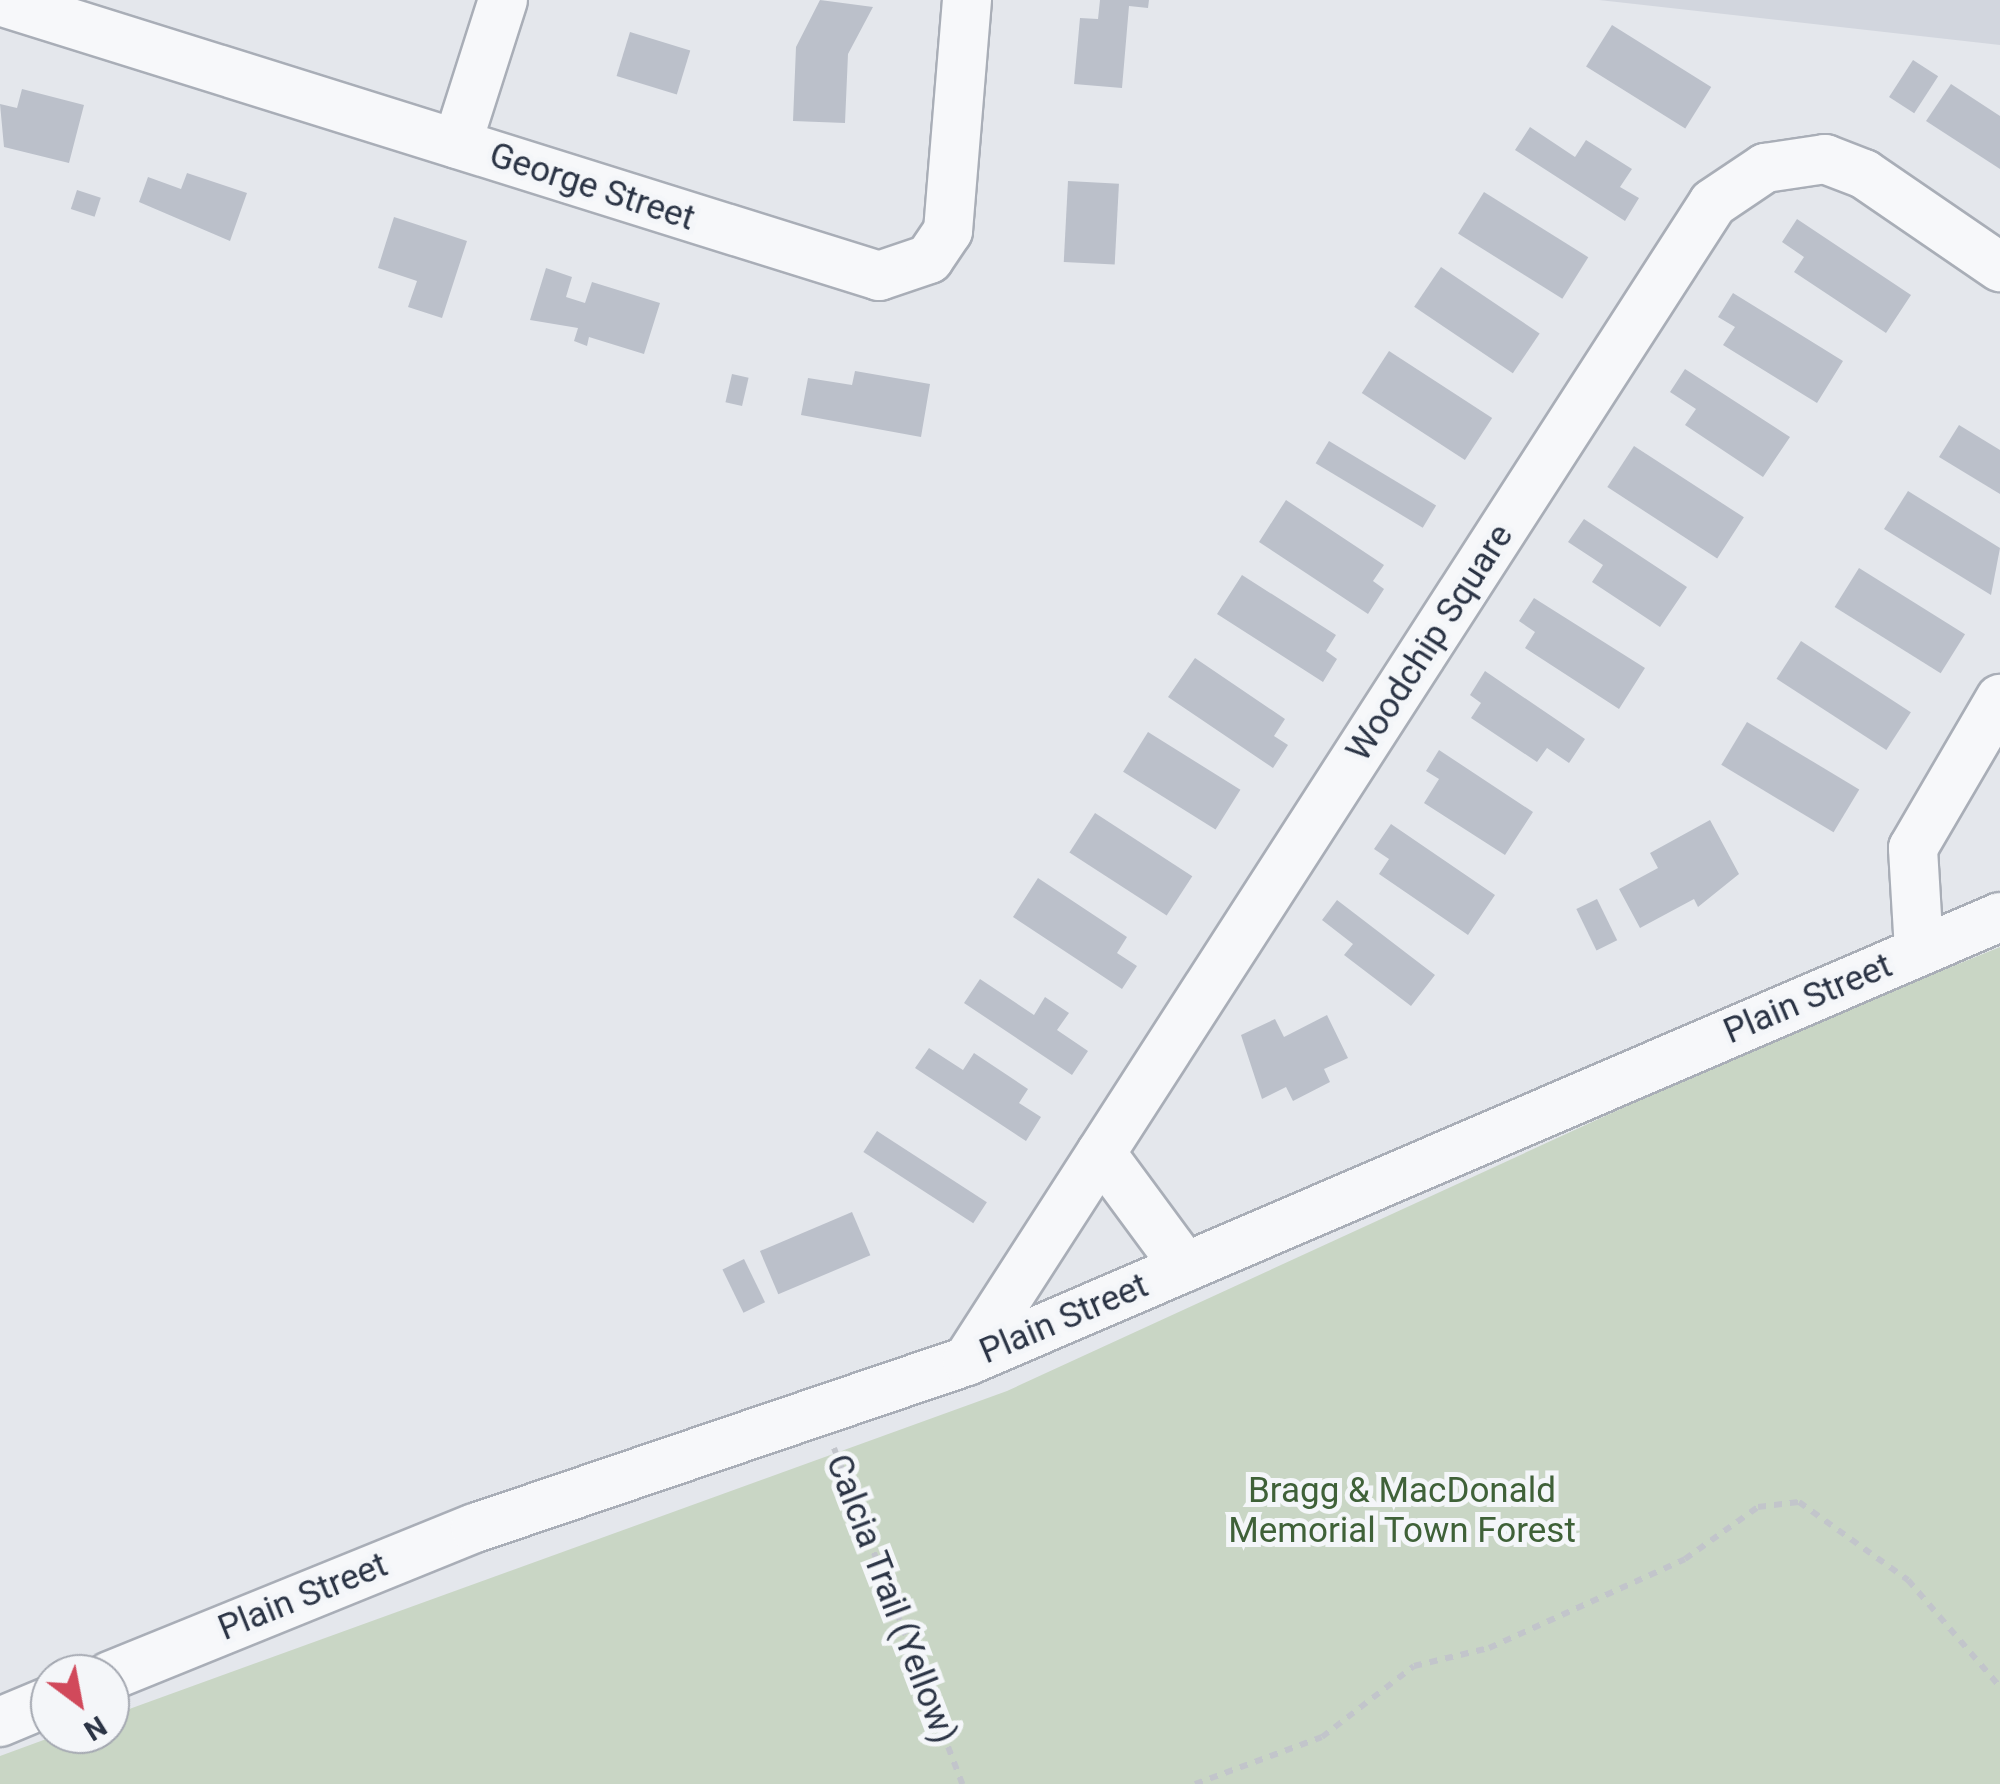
<!DOCTYPE html>
<style>
body{margin:0}
#map{position:relative;width:2000px;height:1784px;overflow:hidden;background:#e4e7ec;font-family:Roboto,sans-serif}
div>[style]{position:absolute}
.built>*{inset:0;background:#d2d6de}
.green>*{inset:0;background:#c9d6c5}
.building>*{inset:0;background:#bbc0ca;transform-origin:0 0}
.path>*{height:6px;margin-top:-3px;transform-origin:0;background:repeating-linear-gradient(90deg,#c2c5cb 0 8px,transparent 0 16px)}
.roads{filter:drop-shadow(2px 0 #a9aeb7) drop-shadow(-2px 0 #a9aeb7) drop-shadow(0 2px #a9aeb7) drop-shadow(0 -2px #a9aeb7)}
.minor>*{height:48px;margin:-24px;padding:0 24px;transform-origin:24px;border-radius:24px;background:#f7f8fa}
span{translate:-50% -50%;white-space:nowrap;text-align:center;line-height:1.15;-webkit-text-stroke:10px #f4f6f9;paint-order:stroke}
.street-label{font-size:35px;color:#2b3445}
.park-label{font-size:35px;color:#3f6138}
.north{position:absolute;left:30px;top:1654px;width:100px;height:100px;box-sizing:border-box;background:#f4f6f9;border:2px solid #a4a8b1;border-radius:50%;rotate:148deg;font-size:28px;font-weight:700;line-height:40px;text-align:center;color:#2b3445}
.north::after{content:'';display:block;margin:auto;width:35px;height:45px;background:#d1495b;clip-path:polygon(50% 0,100% 100%,50% 72%,0 100%)}
</style>
<div id="map">
<div class="built">
<i style="clip-path:polygon(1599px 0,2000px 0,2000px 45px)"></i>
</div>
<div class="green">
<i style="clip-path:polygon(2000px 947px,2000px 1784px,0 1784px,0 1756px,60px 1734px,110px 1734px,110px 1716px,1007px 1391px,1764px 1043px)"></i>
</div>
<div class="building">
<i style="clip-path:polygon(820px 0,873px 7px,848px 54px,845px 123px,793px 121px,796px 47px)"></i>
<i style="clip-path:polygon(1100px 0,1149px 0,1148px 8px,1129px 6px,1122px 88px,1074px 84px,1080px 18px,1098px 19px)"></i>
<i style="left:1612px;top:25px;width:117px;height:49px;rotate:32deg"></i>
<i style="left:630px;top:32px;width:63px;height:46px;rotate:17deg"></i>
<i style="left:1913px;top:60px;width:30px;height:44px;rotate:33deg"></i>
<i style="clip-path:polygon(1951px 84px,2000px 116px,2000px 169px,1926px 121px)"></i>
<i style="clip-path:polygon(22px 89px,84px 105px,69px 163px,4px 147px,0 104px,17px 108px)"></i>
<i style="clip-path:polygon(1530px 127px,1575px 157px,1586px 140px,1632px 169px,1620px 187px,1639px 198px,1625px 221px,1515px 150px)"></i>
<i style="clip-path:polygon(187px 173px,247px 193px,230px 241px,139px 202px,148px 177px,181px 189px)"></i>
<i style="left:1068px;top:181px;width:51px;height:81px;rotate:3deg"></i>
<i style="left:77px;top:190px;width:25px;height:20px;rotate:18deg"></i>
<i style="left:1484px;top:192px;width:123px;height:49px;rotate:32deg"></i>
<i style="clip-path:polygon(394px 217px,467px 241px,442px 318px,408px 307px,417px 281px,378px 268px)"></i>
<i style="clip-path:polygon(1797px 219px,1911px 295px,1886px 333px,1794px 272px,1804px 257px,1782px 242px)"></i>
<i style="left:1441px;top:267px;width:119px;height:48px;rotate:34deg"></i>
<i style="clip-path:polygon(546px 268px,572px 277px,566px 297px,585px 303px,592px 282px,660px 303px,644px 354px,589px 337px,587px 346px,574px 341px,578px 328px,530px 320px)"></i>
<i style="clip-path:polygon(1733px 293px,1843px 361px,1817px 403px,1723px 345px,1735px 327px,1718px 317px)"></i>
<i style="left:1389px;top:351px;width:123px;height:50px;rotate:33deg"></i>
<i style="clip-path:polygon(1685px 369px,1790px 437px,1763px 477px,1685px 425px,1696px 409px,1670px 392px)"></i>
<i style="clip-path:polygon(855px 371px,930px 384px,921px 437px,801px 415px,808px 378px,852px 385px)"></i>
<i style="left:732px;top:374px;width:17px;height:29px;rotate:13deg"></i>
<i style="clip-path:polygon(1959px 425px,2000px 450px,2000px 494px,1939px 457px)"></i>
<i style="left:1329px;top:441px;width:125px;height:26px;rotate:31deg"></i>
<i style="left:1634px;top:446px;width:131px;height:49px;rotate:33deg"></i>
<i style="clip-path:polygon(1908px 491px,2000px 548px,1991px 595px,1884px 529px)"></i>
<i style="clip-path:polygon(1286px 500px,1384px 565px,1373px 581px,1384px 589px,1368px 614px,1259px 542px)"></i>
<i style="clip-path:polygon(1584px 519px,1687px 587px,1660px 627px,1592px 582px,1603px 565px,1568px 542px)"></i>
<i style="left:1859px;top:568px;width:125px;height:46px;rotate:32deg"></i>
<i style="clip-path:polygon(1242px 575px,1336px 635px,1326px 651px,1337px 659px,1323px 682px,1217px 614px)"></i>
<i style="clip-path:polygon(1534px 598px,1645px 668px,1619px 709px,1525px 648px,1535px 632px,1519px 621px)"></i>
<i style="left:1801px;top:641px;width:131px;height:45px;rotate:33deg"></i>
<i style="clip-path:polygon(1195px 658px,1285px 719px,1274px 736px,1288px 745px,1273px 768px,1168px 697px)"></i>
<i style="clip-path:polygon(1485px 671px,1585px 739px,1569px 763px,1547px 748px,1537px 762px,1471px 718px,1481px 703px,1470px 695px)"></i>
<i style="left:1747px;top:722px;width:131px;height:50px;rotate:31deg"></i>
<i style="left:1148px;top:732px;width:109px;height:47px;rotate:32deg"></i>
<i style="clip-path:polygon(1439px 750px,1533px 812px,1505px 855px,1424px 803px,1439px 779px,1426px 771px)"></i>
<i style="left:1095px;top:813px;width:116px;height:47px;rotate:33deg"></i>
<i style="clip-path:polygon(1710px 820px,1739px 874px,1698px 907px,1694px 899px,1640px 928px,1619px 889px,1658px 868px,1650px 853px)"></i>
<i style="clip-path:polygon(1391px 824px,1495px 895px,1468px 935px,1379px 874px,1389px 859px,1374px 849px)"></i>
<i style="clip-path:polygon(1038px 878px,1127px 937px,1117px 953px,1137px 966px,1122px 989px,1013px 917px)"></i>
<i style="left:1597px;top:899px;width:46px;height:23px;rotate:64deg"></i>
<i style="clip-path:polygon(1337px 900px,1435px 975px,1411px 1006px,1344px 955px,1353px 944px,1322px 920px)"></i>
<i style="clip-path:polygon(980px 979px,1034px 1015px,1045px 997px,1069px 1013px,1057px 1030px,1088px 1051px,1072px 1075px,964px 1003px)"></i>
<i style="clip-path:polygon(1327px 1015px,1348px 1058px,1324px 1069px,1330px 1082px,1293px 1101px,1286px 1087px,1262px 1099px,1241px 1035px,1275px 1019px,1284px 1037px)"></i>
<i style="clip-path:polygon(929px 1048px,963px 1070px,974px 1053px,1028px 1089px,1019px 1103px,1041px 1117px,1026px 1141px,915px 1068px)"></i>
<i style="left:877px;top:1131px;width:131px;height:25px;rotate:33deg"></i>
<i style="left:852px;top:1212px;width:47px;height:100px;rotate:67deg"></i>
<i style="left:744px;top:1259px;width:48px;height:24px;rotate:64deg"></i>
</div>
<div class="path">
<i style="left:834px;top:1448px;width:360px;rotate:69.1deg"></i>
<i style="left:1195px;top:1784px;width:135px;rotate:-20.3deg"></i>
<i style="left:1322px;top:1737px;width:116px;rotate:-37.7deg"></i>
<i style="left:1414px;top:1666px;width:77px;rotate:-13.5deg"></i>
<i style="left:1489px;top:1648px;width:215px;rotate:-24.4deg"></i>
<i style="left:1685px;top:1559px;width:90px;rotate:-35.5deg"></i>
<i style="left:1758px;top:1507px;width:41px;rotate:-7deg"></i>
<i style="left:1799px;top:1502px;width:134px;rotate:35.6deg"></i>
<i style="left:1908px;top:1580px;width:141px;rotate:49.3deg"></i>
</div>
<div class="roads">
<div class="minor">
<i style="left:0;top:1px;width:921px;rotate:17.37deg"></i>
<i style="left:879px;top:276px;width:53px;rotate:-18.8deg"></i>
<i style="left:929px;top:259px;width:34px;rotate:-56deg"></i>
<i style="left:948px;top:231px;width:232px;rotate:-85.3deg"></i>
<i style="left:457px;top:144px;width:151px;rotate:-72.3deg"></i>
<i style="left:1919px;top:950px;width:102px;rotate:-93.4deg"></i>
<i style="left:1913px;top:848px;width:173px;rotate:-59.7deg"></i>
<i style="left:1101px;top:1153px;width:142px;rotate:53.6deg"></i>
<i style="left:967px;top:1361px;width:1377px;rotate:-57.21deg"></i>
<i style="left:1713px;top:203px;width:63px;rotate:-33.9deg"></i>
<i style="left:1765px;top:168px;width:61px;rotate:-8.5deg"></i>
<i style="left:1825px;top:159px;width:42px;rotate:21deg"></i>
<i style="left:1864px;top:174px;width:165px;rotate:34.4deg"></i>
<i style="left:110px;top:1676px;width:394px;rotate:-22.1deg"></i>
<i style="left:475px;top:1528px;width:520px;rotate:-18.75deg"></i>
<i style="left:967px;top:1361px;width:1124px;rotate:-23.26deg"></i>
<i style="left:0;top:1722px;width:54px;rotate:-22.8deg"></i>
</div>
</div>
<div class="street-label">
<span style="left:592px;top:187px;rotate:18deg">George Street</span>
<span style="left:1430px;top:643px;rotate:-57deg">Woodchip Square</span>
<span style="left:1808px;top:999px;rotate:-23deg">Plain Street</span>
<span style="left:1064px;top:1319px;rotate:-23deg">Plain Street</span>
<span style="left:303px;top:1597px;rotate:-22deg">Plain Street</span>
<span style="left:891px;top:1599px;rotate:69deg">Calcia Trail (Yellow)</span>
</div>
<div class="park-label">
<span style="left:1402px;top:1511px">Bragg &amp; MacDonald<br>Memorial Town Forest</span>
</div>
<div class="north">N</div>
</div>
